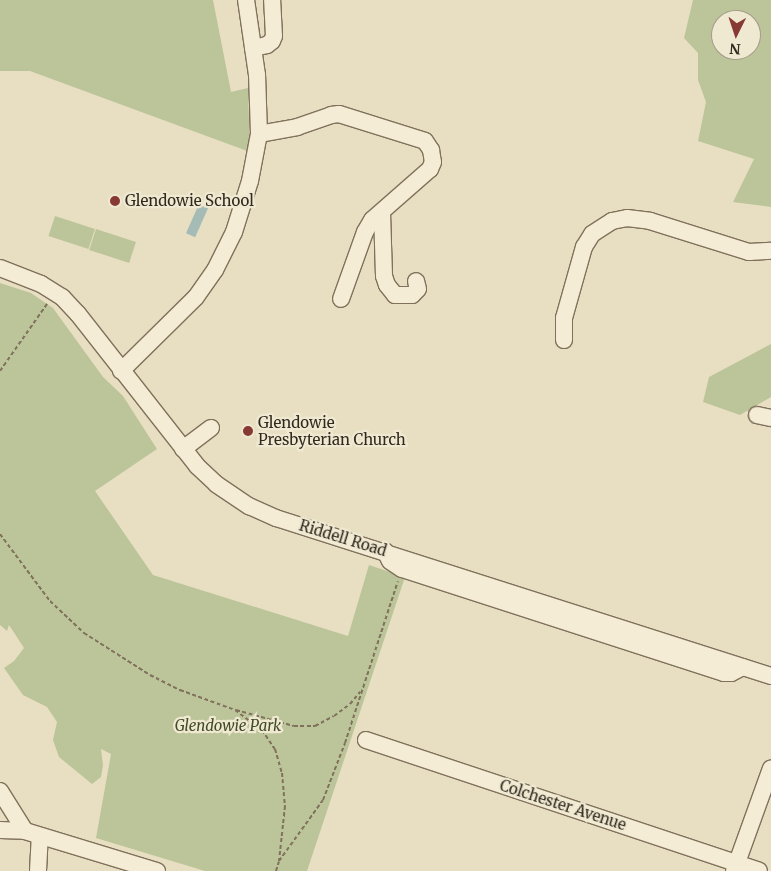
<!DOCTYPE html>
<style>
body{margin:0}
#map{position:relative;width:771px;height:871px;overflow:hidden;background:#e8dfc3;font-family:Merriweather,serif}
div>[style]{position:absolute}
.green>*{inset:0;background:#bcc499;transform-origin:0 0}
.water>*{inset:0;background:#a5bbb6;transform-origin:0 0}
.path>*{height:2px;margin-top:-1px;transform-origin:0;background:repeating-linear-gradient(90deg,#80715c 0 4px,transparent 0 6.5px)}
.roads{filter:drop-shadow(1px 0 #80715c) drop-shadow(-1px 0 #80715c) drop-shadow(0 1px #80715c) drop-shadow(0 -1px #80715c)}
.minor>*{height:16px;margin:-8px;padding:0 8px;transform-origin:8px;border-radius:8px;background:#f4ecd5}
.dots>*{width:14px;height:14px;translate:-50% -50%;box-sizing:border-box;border:2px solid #f0e9d2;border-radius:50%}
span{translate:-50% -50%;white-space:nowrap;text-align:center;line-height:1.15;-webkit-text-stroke:4.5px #f0e9d2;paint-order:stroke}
.poi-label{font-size:15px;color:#31291e}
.left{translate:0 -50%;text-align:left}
.street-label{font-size:15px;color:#31291e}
.park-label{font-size:15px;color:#404b28;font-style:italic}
.north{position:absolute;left:711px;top:10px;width:50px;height:50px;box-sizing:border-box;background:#f0e9d2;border:1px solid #a49c8a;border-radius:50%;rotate:184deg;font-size:14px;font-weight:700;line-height:20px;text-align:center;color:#31291e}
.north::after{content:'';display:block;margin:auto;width:18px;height:22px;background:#873934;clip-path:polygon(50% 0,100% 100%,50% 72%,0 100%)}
</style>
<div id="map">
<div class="green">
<i style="clip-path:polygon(0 0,213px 0,231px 92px,248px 88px,250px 152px,30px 71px,0 71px)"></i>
<i style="clip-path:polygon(evenodd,693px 0,771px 0,771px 207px,733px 202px,754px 159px,698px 141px,706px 102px,698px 80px,698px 53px,684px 38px,693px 0,721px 20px,751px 20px,751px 50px,721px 50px,721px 20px)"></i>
<i style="left:55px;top:216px;width:42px;height:21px;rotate:18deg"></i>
<i style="left:96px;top:229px;width:42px;height:22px;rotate:18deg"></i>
<i style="clip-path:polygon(0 283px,31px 293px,53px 308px,103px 377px,123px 396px,157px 449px,95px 491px,153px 575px,348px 636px,369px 565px,405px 577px,307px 871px,205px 871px,96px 838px,111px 754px,101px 749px,103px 765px,101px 777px,92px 784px,59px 757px,53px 740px,57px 722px,47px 707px,23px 695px,4px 668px,14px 661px,24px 648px,9px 625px,7px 631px,0 625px)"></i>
<i style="clip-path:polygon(771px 344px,771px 397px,740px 415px,703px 402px,709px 377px)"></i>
</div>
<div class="water">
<i style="left:199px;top:204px;width:10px;height:32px;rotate:24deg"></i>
</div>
<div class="path">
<i style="left:0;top:371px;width:82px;rotate:-55deg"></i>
<i style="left:0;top:534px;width:84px;rotate:53.3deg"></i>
<i style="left:50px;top:601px;width:47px;rotate:43.3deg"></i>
<i style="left:84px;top:633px;width:78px;rotate:32.5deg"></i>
<i style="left:150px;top:675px;width:34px;rotate:27deg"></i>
<i style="left:180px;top:690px;width:59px;rotate:20deg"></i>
<i style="left:235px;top:710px;width:34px;rotate:37deg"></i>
<i style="left:262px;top:730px;width:23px;rotate:56deg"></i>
<i style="left:275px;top:749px;width:25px;rotate:74deg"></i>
<i style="left:282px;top:773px;width:33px;rotate:85deg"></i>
<i style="left:285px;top:806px;width:55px;rotate:96.2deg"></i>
<i style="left:236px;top:710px;width:60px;rotate:15.4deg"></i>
<i style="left:294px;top:726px;width:21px"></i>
<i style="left:315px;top:726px;width:21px;rotate:-28deg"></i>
<i style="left:334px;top:716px;width:20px;rotate:-37deg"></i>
<i style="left:350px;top:704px;width:16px;rotate:-50deg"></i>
<i style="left:276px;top:871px;width:10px;rotate:-73deg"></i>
<i style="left:279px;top:861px;width:75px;rotate:-54.2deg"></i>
<i style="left:323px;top:800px;width:61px;rotate:-68.9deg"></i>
<i style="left:345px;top:743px;width:170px;rotate:-71.9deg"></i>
</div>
<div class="roads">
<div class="minor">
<i style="left:253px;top:48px;width:14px;rotate:-12deg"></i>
<i style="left:267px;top:45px;width:6px;rotate:-39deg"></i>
<i style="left:272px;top:41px;width:5px;rotate:-68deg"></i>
<i style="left:274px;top:36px;width:36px;rotate:-93deg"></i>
<i style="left:259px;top:134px;width:39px;rotate:-10deg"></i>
<i style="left:297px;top:127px;width:36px;rotate:-19deg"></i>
<i style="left:331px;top:115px;width:8px;rotate:-7deg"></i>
<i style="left:339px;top:114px;width:90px;rotate:17.4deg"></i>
<i style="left:425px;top:141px;width:11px;rotate:56deg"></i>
<i style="left:431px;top:150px;width:12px;rotate:81deg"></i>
<i style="left:433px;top:162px;width:8px;rotate:113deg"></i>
<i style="left:430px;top:169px;width:77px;rotate:138.7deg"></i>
<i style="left:372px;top:220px;width:14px;rotate:120deg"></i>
<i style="left:365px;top:232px;width:71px;rotate:109.7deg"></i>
<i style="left:382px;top:212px;width:64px;rotate:88.2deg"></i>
<i style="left:384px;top:276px;width:9px;rotate:72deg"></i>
<i style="left:387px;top:285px;width:13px;rotate:51deg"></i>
<i style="left:395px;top:295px;width:17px"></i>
<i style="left:412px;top:295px;width:8px;rotate:-45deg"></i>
<i style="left:418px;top:289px;width:8px;rotate:-104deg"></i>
<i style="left:0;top:268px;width:44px;rotate:21.3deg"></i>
<i style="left:41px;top:284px;width:25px;rotate:32deg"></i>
<i style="left:62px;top:297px;width:23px;rotate:47deg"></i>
<i style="left:78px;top:314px;width:193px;rotate:51.9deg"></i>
<i style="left:197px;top:466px;width:26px;rotate:43deg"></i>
<i style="left:216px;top:484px;width:40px;rotate:34deg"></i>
<i style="left:249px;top:506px;width:30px;rotate:24deg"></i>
<i style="left:276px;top:518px;width:520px;rotate:17.7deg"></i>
<i style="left:564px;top:340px;width:22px;rotate:-90deg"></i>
<i style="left:564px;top:318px;width:74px;rotate:-74.3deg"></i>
<i style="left:584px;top:247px;width:15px;rotate:-58deg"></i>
<i style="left:592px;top:234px;width:24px;rotate:-33deg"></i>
<i style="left:612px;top:221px;width:15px;rotate:-11deg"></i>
<i style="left:627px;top:218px;width:23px;rotate:7deg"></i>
<i style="left:650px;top:221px;width:104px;rotate:17.4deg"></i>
<i style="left:749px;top:252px;width:22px;rotate:-3deg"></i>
<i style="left:121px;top:371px;width:105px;rotate:-44.6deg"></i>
<i style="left:196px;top:297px;width:33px;rotate:-55deg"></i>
<i style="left:215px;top:270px;width:42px;rotate:-63.4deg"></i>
<i style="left:234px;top:232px;width:53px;rotate:-72.6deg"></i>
<i style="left:250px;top:181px;width:48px;rotate:-79.2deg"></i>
<i style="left:259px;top:134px;width:59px;rotate:-91.9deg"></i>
<i style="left:257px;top:75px;width:76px;rotate:-98.3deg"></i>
<i style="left:757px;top:415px;width:14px;rotate:12deg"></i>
<i style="left:183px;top:449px;width:35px;rotate:-37deg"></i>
<i style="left:385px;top:551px;width:11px;rotate:63deg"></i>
<i style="left:390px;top:561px;width:14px;rotate:34deg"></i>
<i style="left:402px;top:569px;width:338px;rotate:17.9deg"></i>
<i style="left:724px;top:673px;width:7px"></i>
<i style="left:731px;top:673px;width:13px;rotate:-27deg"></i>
<i style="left:366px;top:740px;width:414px;rotate:18.4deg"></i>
<i style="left:0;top:791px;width:47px;rotate:58deg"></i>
<i style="left:0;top:830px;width:25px;rotate:2deg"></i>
<i style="left:25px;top:831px;width:138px;rotate:16.9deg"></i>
<i style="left:38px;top:871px;width:35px;rotate:-87deg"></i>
<i style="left:734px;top:871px;width:109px;rotate:-70.2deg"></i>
</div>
</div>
<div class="dots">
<i style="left:115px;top:201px;background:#873934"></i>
<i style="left:248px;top:431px;background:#873934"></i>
</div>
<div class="poi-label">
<span class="left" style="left:125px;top:201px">Glendowie School</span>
<span class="left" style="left:258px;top:431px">Glendowie<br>Presbyterian Church</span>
</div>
<div class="street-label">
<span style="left:343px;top:538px;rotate:17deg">Riddell Road</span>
<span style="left:563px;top:805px;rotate:18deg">Colchester Avenue</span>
</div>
<div class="park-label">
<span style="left:228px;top:726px">Glendowie Park</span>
</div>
<div class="north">N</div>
</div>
